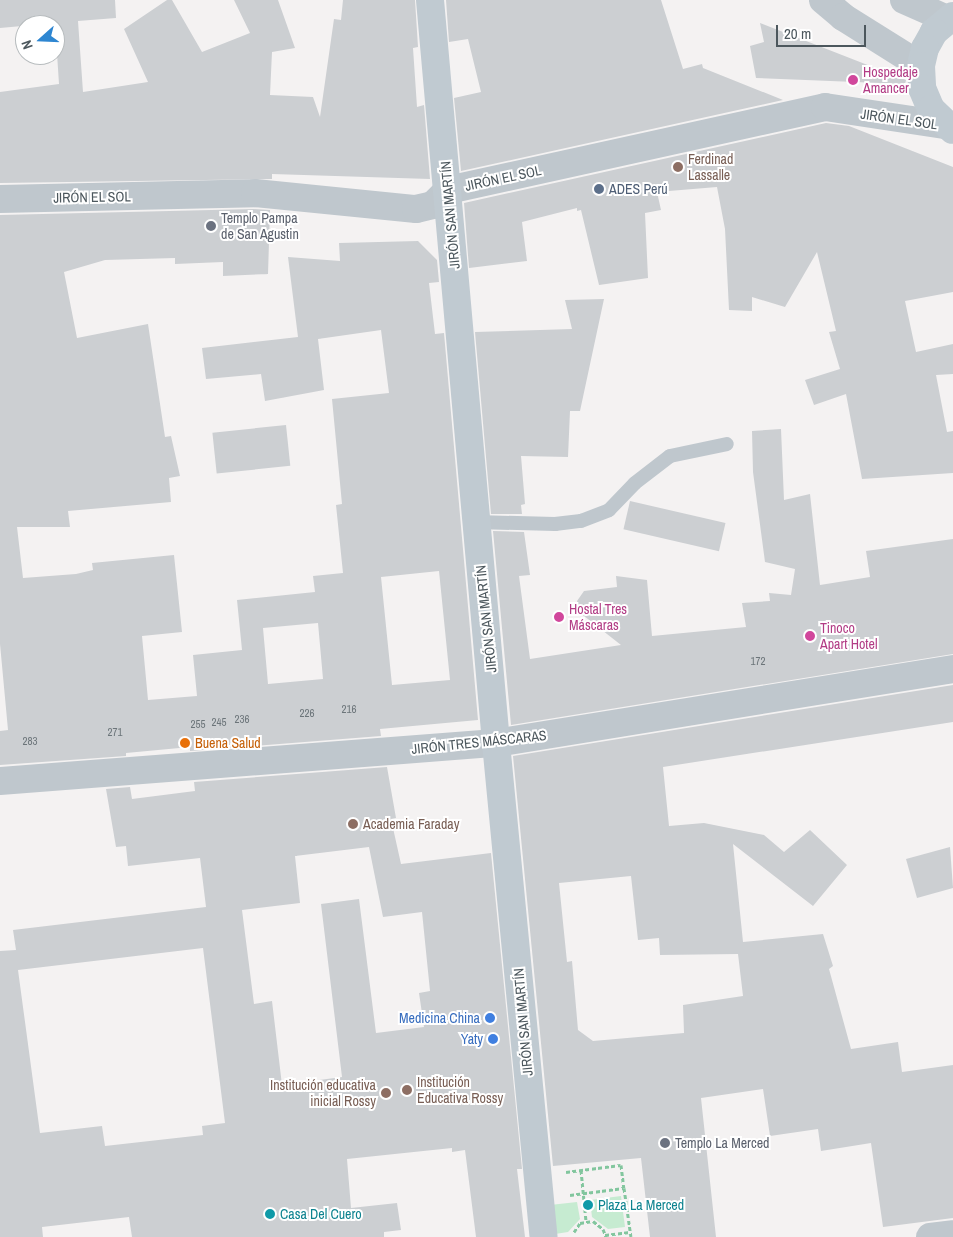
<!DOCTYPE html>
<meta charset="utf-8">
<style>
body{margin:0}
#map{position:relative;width:953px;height:1237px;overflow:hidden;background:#f4f2f2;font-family:"Archivo Narrow",sans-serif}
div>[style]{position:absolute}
.green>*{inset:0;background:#c6ebd1}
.building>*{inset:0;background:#cccfd2;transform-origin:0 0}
.path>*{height:3px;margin-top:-1.5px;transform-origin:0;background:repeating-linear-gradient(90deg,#82c69e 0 4px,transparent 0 6.5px)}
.lane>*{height:14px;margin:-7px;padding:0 7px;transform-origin:7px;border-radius:7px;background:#bfc7cd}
.street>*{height:28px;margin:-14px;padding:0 14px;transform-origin:14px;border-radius:14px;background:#bfc7cd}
.secondary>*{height:28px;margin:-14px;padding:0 14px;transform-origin:14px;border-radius:14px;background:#c0cad1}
.dots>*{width:14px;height:14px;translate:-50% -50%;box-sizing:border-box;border:2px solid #fff;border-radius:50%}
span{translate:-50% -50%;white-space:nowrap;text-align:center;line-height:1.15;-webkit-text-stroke:4px #fff;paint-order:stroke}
.number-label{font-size:11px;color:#6c757a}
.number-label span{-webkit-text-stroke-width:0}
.hotel-label{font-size:14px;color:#b23c85}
.left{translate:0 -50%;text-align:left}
.street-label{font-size:14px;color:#4c575d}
.education-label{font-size:14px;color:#785e54}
.right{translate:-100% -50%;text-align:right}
.service-label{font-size:14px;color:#4e5e75}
.worship-label{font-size:14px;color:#5b616d}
.food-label{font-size:14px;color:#c56008}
.shop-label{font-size:14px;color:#366cbe}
.culture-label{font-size:14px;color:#0d838f}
.north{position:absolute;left:15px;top:15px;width:50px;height:50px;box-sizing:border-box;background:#fff;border:1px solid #b7bcbe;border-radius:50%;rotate:250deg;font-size:14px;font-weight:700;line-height:20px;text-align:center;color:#4c575d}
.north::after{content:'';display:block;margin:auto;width:18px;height:22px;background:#2e86d1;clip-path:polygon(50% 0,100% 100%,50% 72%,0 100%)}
.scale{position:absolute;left:776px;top:25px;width:90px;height:22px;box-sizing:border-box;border:2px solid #4c575d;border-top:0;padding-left:6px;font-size:15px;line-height:18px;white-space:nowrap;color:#4c575d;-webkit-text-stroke:4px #fff;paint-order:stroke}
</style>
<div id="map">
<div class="green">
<i style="clip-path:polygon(621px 1196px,625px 1227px,608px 1229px,592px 1217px,590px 1200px)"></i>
<i style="clip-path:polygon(577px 1202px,580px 1219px,568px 1232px,555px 1234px,550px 1205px)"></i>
</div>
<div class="building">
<i style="clip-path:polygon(0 0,115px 0,116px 18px,78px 21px,83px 92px,148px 82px,124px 29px,167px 0,172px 0,202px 52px,250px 33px,234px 0,278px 0,295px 48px,272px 52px,270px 95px,313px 97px,320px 117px,334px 19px,341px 20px,343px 0,415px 0,418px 47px,413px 48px,417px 107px,424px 105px,430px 179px,272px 174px,272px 179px,0 183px,0 92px,59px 84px,55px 23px,0 28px)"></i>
<i style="clip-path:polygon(446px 0,661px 0,683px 69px,702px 64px,703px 68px,783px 100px,461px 171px,454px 98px,481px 92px,468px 39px,449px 42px)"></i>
<i style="clip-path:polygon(760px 23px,906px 80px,905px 84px,756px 78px,750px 46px,764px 42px)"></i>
<i style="clip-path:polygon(826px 123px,849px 126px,953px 167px,953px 292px,905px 301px,916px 352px,953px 344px,953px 374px,936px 375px,947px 432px,953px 431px,953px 473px,862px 479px,846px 394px,814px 405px,805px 380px,840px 369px,829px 332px,836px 331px,817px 252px,785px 307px,752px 297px,752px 311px,729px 310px,725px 229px,717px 187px,657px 192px,661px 210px,645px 213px,648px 278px,599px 285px,581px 210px,577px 211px,577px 208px,522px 222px,527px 261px,469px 268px,464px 203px)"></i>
<i style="clip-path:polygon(evenodd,254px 209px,270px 210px,268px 274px,223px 276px,223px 262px,175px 264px,175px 258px,105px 260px,64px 272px,77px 338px,148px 324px,165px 437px,171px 436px,180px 476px,169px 478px,171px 502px,68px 511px,70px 527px,17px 527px,23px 578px,76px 574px,93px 570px,92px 563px,174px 555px,182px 632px,142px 636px,148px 700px,197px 696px,193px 655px,242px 650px,237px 600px,315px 592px,313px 576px,343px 573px,336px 505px,342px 504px,332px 399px,389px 393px,381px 330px,318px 339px,324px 390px,265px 401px,261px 374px,206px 379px,202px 348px,298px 337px,288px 257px,340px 261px,339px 243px,418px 241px,437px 260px,439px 282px,429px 283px,435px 334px,444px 333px,478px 720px,380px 729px,381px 736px,190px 751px,190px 747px,126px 753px,126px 756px,0 765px,0 731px,8px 730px,0 644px,0 215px,254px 209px,439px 571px,450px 680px,392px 685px,381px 577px,439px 571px,254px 209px,318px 623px,323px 679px,268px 684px,263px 628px,318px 623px)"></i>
<i style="clip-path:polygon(604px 299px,580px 411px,570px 411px,568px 457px,521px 456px,525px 504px,521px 505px,522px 514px,491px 514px,475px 332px,572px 329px,565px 300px)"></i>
<i style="left:286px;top:425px;width:41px;height:74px;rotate:84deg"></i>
<i style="clip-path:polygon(781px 429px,784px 500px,810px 494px,820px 585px,870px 577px,866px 551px,953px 539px,953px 654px,511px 725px,493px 531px,524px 532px,530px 575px,519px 576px,530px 659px,621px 645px,579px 612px,577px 601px,584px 591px,617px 587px,616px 576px,647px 580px,652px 636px,746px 627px,742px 603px,770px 601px,769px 593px,791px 595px,795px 569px,765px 562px,753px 472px,752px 431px)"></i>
<i style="left:630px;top:501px;width:98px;height:29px;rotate:13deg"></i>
<i style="clip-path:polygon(evenodd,953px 685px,953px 722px,663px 767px,669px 826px,704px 823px,764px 835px,784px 852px,810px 830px,847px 865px,813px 906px,733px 844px,743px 942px,823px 934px,833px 966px,829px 969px,851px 1049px,898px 1042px,902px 1072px,953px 1065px,953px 1218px,883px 1227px,871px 1143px,821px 1151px,818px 1129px,770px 1136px,763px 1089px,701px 1098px,716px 1237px,650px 1237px,641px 1158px,553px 1166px,513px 756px,953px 685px,631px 876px,638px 940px,659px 938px,660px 955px,738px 954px,743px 996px,683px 1005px,684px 1033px,593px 1041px,578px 1030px,572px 961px,567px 962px,559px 883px,631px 876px)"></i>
<i style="clip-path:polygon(evenodd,387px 767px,396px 818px,391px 819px,401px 864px,491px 853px,522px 1169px,517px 1169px,525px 1237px,476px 1237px,465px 1150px,452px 1152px,452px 1148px,347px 1159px,351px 1208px,397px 1203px,401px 1230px,384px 1232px,384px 1237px,132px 1237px,129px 1217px,42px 1227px,43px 1237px,0 1237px,0 951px,16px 950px,13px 930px,206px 907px,200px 858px,128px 866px,126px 846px,116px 847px,106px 789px,130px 787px,132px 799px,195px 791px,194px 782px,387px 767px,369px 847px,383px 917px,422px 912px,430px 991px,419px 993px,424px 1027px,376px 1033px,359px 899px,321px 904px,342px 1077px,282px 1085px,272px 1001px,254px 1004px,242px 910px,300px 903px,295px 856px,369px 847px,387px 767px,203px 948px,225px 1123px,202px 1126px,203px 1135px,105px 1146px,102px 1126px,40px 1133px,18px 970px,203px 948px)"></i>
<i style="clip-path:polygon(950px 847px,953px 888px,917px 898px,906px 859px)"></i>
</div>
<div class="path">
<i style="left:581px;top:1170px;width:51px;rotate:84.4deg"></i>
<i style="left:566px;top:1172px;width:55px;rotate:-7.3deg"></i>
<i style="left:621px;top:1165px;width:23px;rotate:83deg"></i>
<i style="left:570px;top:1195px;width:54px;rotate:-7.4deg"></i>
<i style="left:624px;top:1188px;width:49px;rotate:81.9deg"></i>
<i style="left:574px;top:1232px;width:11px;rotate:-56deg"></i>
<i style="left:580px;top:1223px;width:13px;rotate:-9deg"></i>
<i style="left:593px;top:1221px;width:13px;rotate:39deg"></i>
<i style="left:603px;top:1229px;width:9px;rotate:69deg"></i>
<i style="left:605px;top:1235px;width:25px;rotate:-7deg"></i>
</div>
<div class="lane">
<i style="left:476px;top:522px;width:79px;rotate:1.5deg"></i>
<i style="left:555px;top:524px;width:26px;rotate:-7deg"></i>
<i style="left:581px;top:521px;width:30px;rotate:-21deg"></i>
<i style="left:609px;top:510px;width:37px;rotate:-46deg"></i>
<i style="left:635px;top:483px;width:44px;rotate:-37.6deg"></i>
<i style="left:670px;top:456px;width:58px;rotate:-11.9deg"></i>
</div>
<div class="street">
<i style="left:823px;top:0;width:26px;rotate:40deg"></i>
<i style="left:843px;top:17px;width:92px;rotate:32.1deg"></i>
<i style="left:904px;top:0;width:47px;rotate:23.8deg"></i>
<i style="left:0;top:199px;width:255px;rotate:-1.3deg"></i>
<i style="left:255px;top:193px;width:162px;rotate:5.7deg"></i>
<i style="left:416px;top:209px;width:17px;rotate:-13deg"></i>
<i style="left:433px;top:205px;width:21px;rotate:-45deg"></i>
<i style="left:448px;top:190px;width:386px;rotate:-12.4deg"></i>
<i style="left:825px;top:107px;width:122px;rotate:8.5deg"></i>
<i style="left:0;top:781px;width:497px;rotate:-4.4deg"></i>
<i style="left:496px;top:743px;width:463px;rotate:-9.2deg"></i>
<i style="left:930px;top:1237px;width:23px;rotate:-7deg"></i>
</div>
<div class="secondary">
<i style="left:430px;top:0;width:746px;rotate:84.92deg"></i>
<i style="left:496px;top:743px;width:496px;rotate:84.5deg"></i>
<i style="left:953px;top:16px;width:25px;rotate:140deg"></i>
<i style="left:934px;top:32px;width:18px;rotate:119deg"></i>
<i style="left:925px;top:48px;width:18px;rotate:103deg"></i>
<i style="left:921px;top:66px;width:22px;rotate:87deg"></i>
<i style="left:922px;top:88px;width:23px;rotate:67deg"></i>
<i style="left:931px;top:109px;width:30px;rotate:44deg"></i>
</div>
<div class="dots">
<i style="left:853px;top:80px;background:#d1479c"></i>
<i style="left:678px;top:167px;background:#8d6e63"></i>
<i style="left:599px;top:189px;background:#5c6f8a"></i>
<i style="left:211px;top:226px;background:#6b7280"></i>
<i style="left:559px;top:617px;background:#d1479c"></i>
<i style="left:810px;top:636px;background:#d1479c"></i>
<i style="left:185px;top:743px;background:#e8710a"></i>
<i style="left:353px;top:824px;background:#8d6e63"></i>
<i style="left:490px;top:1018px;background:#3f7fe0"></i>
<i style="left:493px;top:1039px;background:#3f7fe0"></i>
<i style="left:407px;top:1090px;background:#8d6e63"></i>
<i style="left:386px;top:1093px;background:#8d6e63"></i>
<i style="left:665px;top:1143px;background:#6b7280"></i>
<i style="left:588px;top:1205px;background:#0f9aa8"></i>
<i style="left:270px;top:1214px;background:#0f9aa8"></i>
</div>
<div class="number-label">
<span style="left:758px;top:661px">172</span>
<span style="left:349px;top:709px">216</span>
<span style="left:307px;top:713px">226</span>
<span style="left:242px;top:719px">236</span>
<span style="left:219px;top:722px">245</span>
<span style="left:198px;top:724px">255</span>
<span style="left:115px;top:732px">271</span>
<span style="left:30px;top:741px">283</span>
</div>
<div class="hotel-label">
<span class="left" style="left:863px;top:80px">Hospedaje<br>Amancer</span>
<span class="left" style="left:569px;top:617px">Hostal Tres<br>Máscaras</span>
<span class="left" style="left:820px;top:636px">Tinoco<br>Apart Hotel</span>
</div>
<div class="street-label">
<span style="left:899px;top:119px;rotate:8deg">JIRÓN EL SOL</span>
<span style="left:503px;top:178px;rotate:-12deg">JIRÓN EL SOL</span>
<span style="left:92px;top:197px;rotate:-1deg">JIRÓN EL SOL</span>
<span style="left:450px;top:215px;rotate:-95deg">JIRÓN SAN MARTÍN</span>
<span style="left:486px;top:619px;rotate:-96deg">JIRÓN SAN MARTÍN</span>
<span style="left:479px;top:742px;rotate:-6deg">JIRÓN TRES MÁSCARAS</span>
<span style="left:523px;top:1022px;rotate:-95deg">JIRÓN SAN MARTÍN</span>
</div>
<div class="education-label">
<span class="left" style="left:688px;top:167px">Ferdinad<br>Lassalle</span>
<span class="left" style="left:363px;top:824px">Academia Faraday</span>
<span class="left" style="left:417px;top:1090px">Institución<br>Educativa Rossy</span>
<span class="right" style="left:376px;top:1093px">Institución educativa<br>inicial Rossy</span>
</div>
<div class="service-label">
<span class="left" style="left:609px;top:189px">ADES Perú</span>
</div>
<div class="worship-label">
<span class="left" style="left:221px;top:226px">Templo Pampa<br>de San Agustin</span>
<span class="left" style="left:675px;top:1143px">Templo La Merced</span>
</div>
<div class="food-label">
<span class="left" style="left:195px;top:743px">Buena Salud</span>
</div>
<div class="shop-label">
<span class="right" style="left:480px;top:1018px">Medicina China</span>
<span class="right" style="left:483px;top:1039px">Yaty</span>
</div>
<div class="culture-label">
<span class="left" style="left:598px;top:1205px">Plaza La Merced</span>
<span class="left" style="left:280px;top:1214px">Casa Del Cuero</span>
</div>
<div class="north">N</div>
<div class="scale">20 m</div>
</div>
